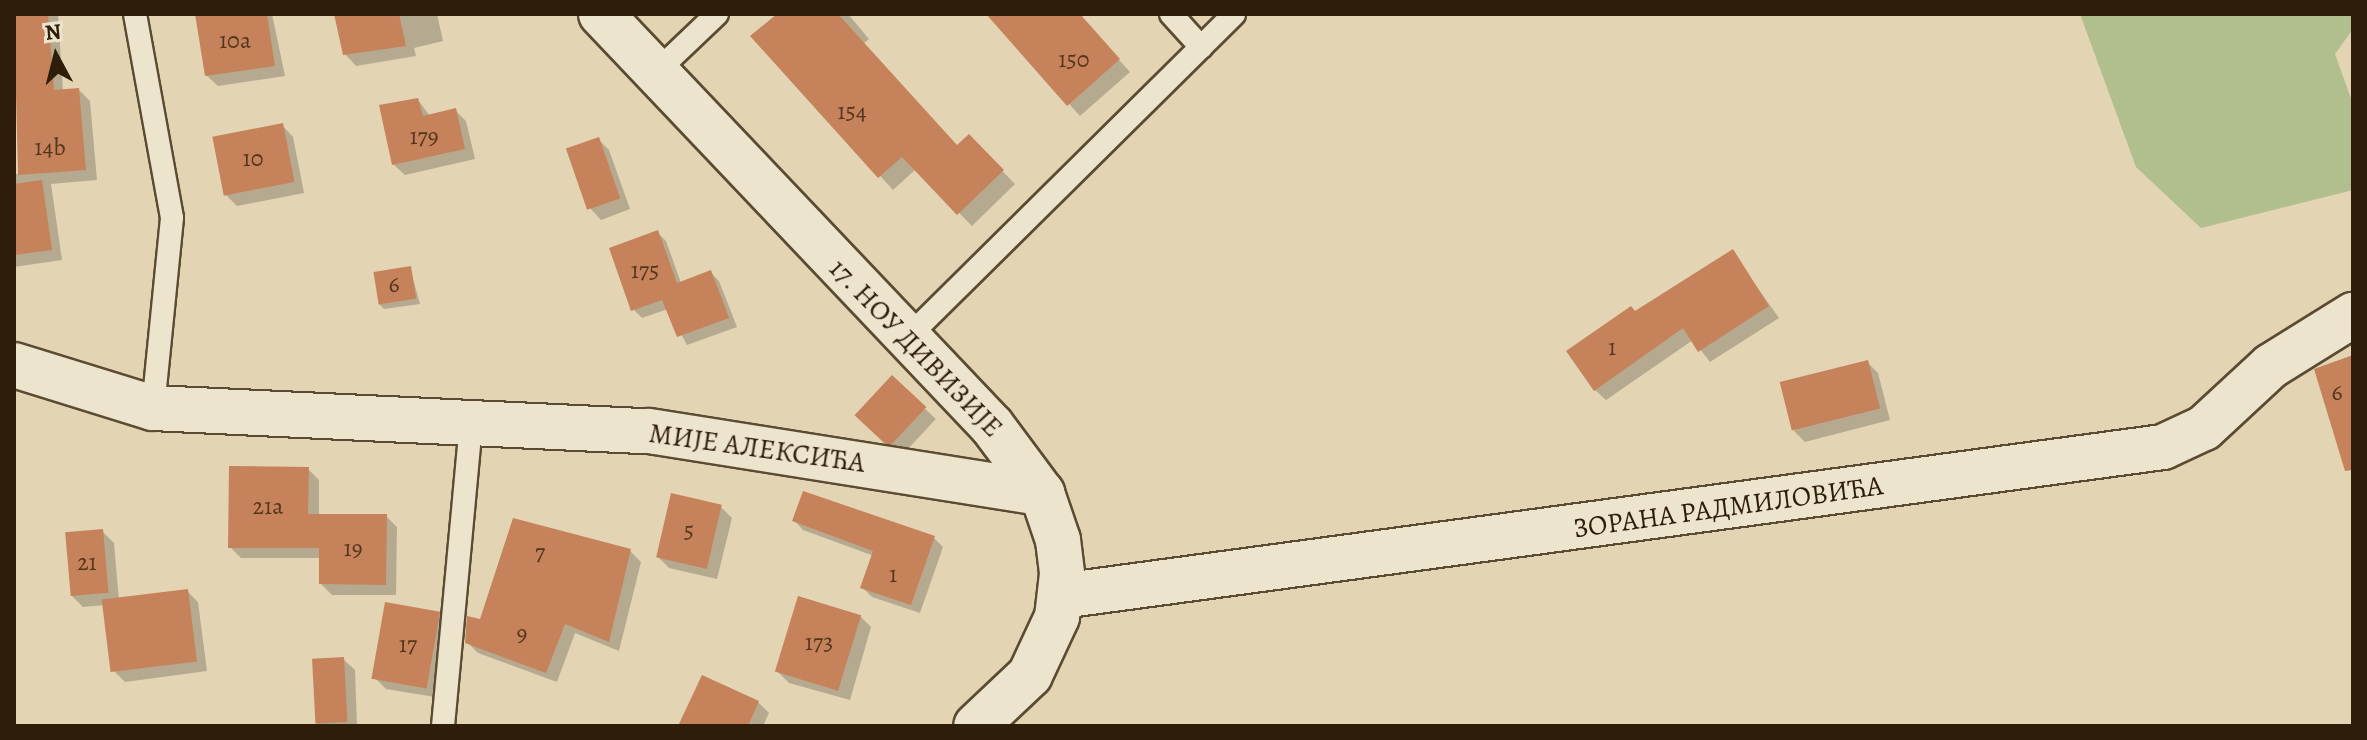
<!DOCTYPE html>
<meta charset="utf-8">
<style>
body{margin:0}
#map{position:relative;width:2367px;height:740px;overflow:hidden;background:#e3d5b3;font-family:Alegreya,serif}
div>[style]{position:absolute}
.green>*{inset:0;background:#b1be8e}
.shadow>*{inset:0;background:#0003;transform-origin:0 0}
.building>*{inset:0;background:#c6825a;transform-origin:0 0}
.roads{filter:drop-shadow(2px 0 #5b4b33) drop-shadow(-2px 0 #5b4b33) drop-shadow(0 2px #5b4b33) drop-shadow(0 -2px #5b4b33)}
.lane>*{height:22px;margin:-11px;padding:0 11px;transform-origin:11px;border-radius:11px;background:#ede4ce}
.street>*{height:44px;margin:-22px;padding:0 22px;transform-origin:22px;border-radius:22px;background:#ede4ce}
.secondary>*{height:44px;margin:-22px;padding:0 22px;transform-origin:22px;border-radius:22px;background:#ede4ce}
span{translate:-50% -50%;white-space:nowrap;text-align:center;line-height:1.15;-webkit-text-stroke:8px #ede4ce;paint-order:stroke}
.number-label{font-size:24px;color:#54361c}
.number-label span{-webkit-text-stroke-width:0}
.street-label{font-size:28px;color:#2e1d08}
.frame{position:absolute;inset:0;border:16px solid #2e1d08;pointer-events:none}
.north{position:absolute;left:16px;top:16px;width:80px;height:80px;-webkit-text-stroke:6px #ede4ce;paint-order:stroke;rotate:353deg;font-size:22px;font-weight:700;line-height:32px;text-align:center;color:#2e1d08}
.north::after{content:'';display:block;margin:auto;width:28px;height:36px;background:#2e1d08;clip-path:polygon(50% 0,100% 100%,50% 72%,0 100%)}
</style>
<div id="map">
<div class="green">
<i style="clip-path:polygon(2080px 14px,2353px 14px,2353px 29px,2335px 54px,2353px 104px,2353px 190px,2201px 228px,2136px 167px)"></i>
</div>
<div class="shadow">
<i style="clip-path:polygon(14px 14px,58px 14px,63px 91px,79px 90px,90px 101px,97px 180px,51px 184px,62px 260px,14px 267px,14px 174px,20px 174px)"></i>
<i style="clip-path:polygon(219px 14px,272px 14px,285px 76px,218px 86px,206px 75px)"></i>
<i style="clip-path:polygon(336px 14px,437px 14px,443px 41px,414px 48px,416px 56px,356px 66px,345px 54px)"></i>
<i style="clip-path:polygon(780px 14px,848px 14px,869px 39px,863px 44px,957px 148px,969px 137px,1015px 184px,972px 226px,916px 169px,893px 190px,753px 36px)"></i>
<i style="clip-path:polygon(988px 14px,1077px 14px,1130px 72px,1080px 116px)"></i>
<i style="clip-path:polygon(418px 100px,430px 116px,455px 110px,466px 121px,475px 159px,405px 175px,393px 164px)"></i>
<i style="clip-path:polygon(282px 125px,293px 137px,304px 193px,237px 206px,226px 195px)"></i>
<i style="clip-path:polygon(598px 139px,609px 150px,630px 209px,601px 220px,590px 208px)"></i>
<i style="clip-path:polygon(657px 232px,666px 241px,681px 283px,710px 272px,719px 281px,737px 327px,687px 345px,668px 309px,642px 318px,633px 309px)"></i>
<i style="clip-path:polygon(1732px 252px,1779px 318px,1710px 362px,1693px 340px,1606px 400px,1595px 390px,1635px 313px)"></i>
<i style="clip-path:polygon(410px 268px,420px 304px,384px 309px,379px 304px)"></i>
<i style="clip-path:polygon(1867px 362px,1878px 373px,1890px 420px,1805px 442px,1794px 431px)"></i>
<i style="left:892px;top:378px;width:60px;height:51px;rotate:43deg"></i>
<i style="clip-path:polygon(308px 469px,319px 480px,319px 516px,386px 516px,397px 527px,396px 595px,332px 595px,321px 584px,321px 558px,241px 558px,230px 547px)"></i>
<i style="clip-path:polygon(721px 507px,732px 518px,717px 579px,669px 568px,658px 557px)"></i>
<i style="clip-path:polygon(794px 520px,934px 538px,943px 547px,920px 613px,872px 597px,863px 588px,874px 556px,803px 530px)"></i>
<i style="clip-path:polygon(103px 532px,114px 543px,119px 601px,187px 591px,198px 602px,207px 671px,125px 682px,114px 671px,105px 605px,83px 607px,72px 596px)"></i>
<i style="clip-path:polygon(630px 551px,641px 562px,619px 651px,575px 633px,557px 682px,478px 653px,467px 642px,481px 621px)"></i>
<i style="clip-path:polygon(439px 614px,450px 625px,441px 698px,386px 689px,375px 678px)"></i>
<i style="clip-path:polygon(860px 616px,871px 627px,850px 700px,789px 683px,778px 672px)"></i>
<i style="clip-path:polygon(343px 659px,355px 670px,357px 726px,317px 726px,314px 660px)"></i>
<i style="clip-path:polygon(758px 702px,769px 713px,763px 726px,680px 726px)"></i>
</div>
<div class="building">
<i style="clip-path:polygon(14px 14px,48px 14px,54px 90px,79px 88px,86px 170px,18px 175px)"></i>
<i style="clip-path:polygon(195px 14px,267px 14px,275px 66px,205px 76px)"></i>
<i style="clip-path:polygon(334px 14px,399px 14px,406px 46px,343px 55px)"></i>
<i style="clip-path:polygon(777px 14px,838px 14px,957px 145px,969px 134px,1004px 170px,957px 215px,902px 157px,878px 178px,750px 36px)"></i>
<i style="clip-path:polygon(986px 14px,1080px 14px,1120px 59px,1067px 106px)"></i>
<i style="clip-path:polygon(418px 98px,423px 116px,456px 108px,465px 149px,392px 165px,379px 105px)"></i>
<i style="left:283px;top:123px;width:60px;height:72px;rotate:79deg"></i>
<i style="left:599px;top:137px;width:65px;height:35px;rotate:71deg"></i>
<i style="clip-path:polygon(42px 180px,52px 250px,14px 255px,14px 184px)"></i>
<i style="clip-path:polygon(658px 230px,677px 283px,711px 270px,729px 318px,677px 337px,662px 300px,631px 311px,609px 248px)"></i>
<i style="clip-path:polygon(1733px 249px,1769px 306px,1698px 352px,1683px 328px,1594px 391px,1566px 351px,1631px 306px,1635px 311px)"></i>
<i style="left:411px;top:266px;width:33px;height:38px;rotate:81deg"></i>
<i style="clip-path:polygon(2353px 355px,2353px 470px,2345px 471px,2314px 369px)"></i>
<i style="left:1868px;top:360px;width:50px;height:91px;rotate:76deg"></i>
<i style="left:892px;top:375px;width:47px;height:55px;rotate:43deg"></i>
<i style="clip-path:polygon(229px 466px,309px 467px,308px 514px,387px 514px,386px 585px,319px 584px,319px 548px,228px 548px)"></i>
<i style="clip-path:polygon(803px 491px,935px 536px,911px 605px,860px 588px,873px 551px,792px 521px)"></i>
<i style="left:671px;top:493px;width:52px;height:66px;rotate:13deg"></i>
<i style="clip-path:polygon(513px 518px,631px 549px,609px 642px,565px 624px,546px 673px,465px 643px,467px 616px,480px 619px)"></i>
<i style="left:103px;top:529px;width:64px;height:38px;rotate:85deg"></i>
<i style="left:188px;top:589px;width:73px;height:87px;rotate:83deg"></i>
<i style="left:798px;top:596px;width:66px;height:79px;rotate:17deg"></i>
<i style="left:385px;top:602px;width:56px;height:78px;rotate:10deg"></i>
<i style="left:344px;top:657px;width:65px;height:32px;rotate:87deg"></i>
<i style="clip-path:polygon(702px 675px,759px 701px,748px 726px,678px 726px)"></i>
</div>
<div class="roads">
<div class="lane">
<i style="left:135px;top:14px;width:207px;rotate:79.7deg"></i>
<i style="left:172px;top:218px;width:191px;rotate:95.7deg"></i>
<i style="left:1171px;top:14px;width:45px;rotate:47.7deg"></i>
<i style="left:654px;top:74px;width:87px;rotate:-43.6deg"></i>
<i style="left:907px;top:338px;width:460px;rotate:-44.7deg"></i>
<i style="left:443px;top:726px;width:304px;rotate:-84.7deg"></i>
</div>
<div class="street">
<i style="left:1061px;top:596px;width:1112px;rotate:-7.7deg"></i>
<i style="left:2163px;top:447px;width:45px;rotate:-24.9deg"></i>
<i style="left:2204px;top:428px;width:91px;rotate:-42.8deg"></i>
<i style="left:2271px;top:366px;width:97px;rotate:-31.9deg"></i>
</div>
<div class="secondary">
<i style="left:601px;top:14px;width:568px;rotate:46.5deg"></i>
<i style="left:992px;top:426px;width:84px;rotate:53.3deg"></i>
<i style="left:1042px;top:493px;width:50px;rotate:71.2deg"></i>
<i style="left:1058px;top:540px;width:34px;rotate:83deg"></i>
<i style="left:1062px;top:574px;width:43px;rotate:96.6deg"></i>
<i style="left:1057px;top:617px;width:64px;rotate:115deg"></i>
<i style="left:1030px;top:675px;width:74px;rotate:136.6deg"></i>
<i style="left:14px;top:365px;width:145px;rotate:17.2deg"></i>
<i style="left:153px;top:408px;width:497px;rotate:2.7deg"></i>
<i style="left:649px;top:431px;width:398px;rotate:9deg"></i>
</div>
</div>
<div class="number-label">
<span style="left:235px;top:41px">10a</span>
<span style="left:1074px;top:60px">150</span>
<span style="left:852px;top:112px">154</span>
<span style="left:424px;top:137px">179</span>
<span style="left:50px;top:148px">14b</span>
<span style="left:253px;top:159px">10</span>
<span style="left:645px;top:271px">175</span>
<span style="left:394px;top:285px">6</span>
<span style="left:1612px;top:348px">1</span>
<span style="left:2337px;top:393px">6</span>
<span style="left:268px;top:507px">21a</span>
<span style="left:689px;top:531px">5</span>
<span style="left:353px;top:549px">19</span>
<span style="left:540px;top:553px">7</span>
<span style="left:87px;top:563px">21</span>
<span style="left:893px;top:575px">1</span>
<span style="left:522px;top:634px">9</span>
<span style="left:819px;top:643px">173</span>
<span style="left:408px;top:645px">17</span>
</div>
<div class="street-label">
<span style="left:916px;top:348px;rotate:46deg">17. НОУ ДИВИЗИЈЕ</span>
<span style="left:757px;top:448px;rotate:8deg">МИЈЕ АЛЕКСИЋА</span>
<span style="left:1728px;top:507px;rotate:-8deg">ЗОРАНА РАДМИЛОВИЋА</span>
</div>
<div class="frame"></div>
<div class="north">N</div>
</div>
